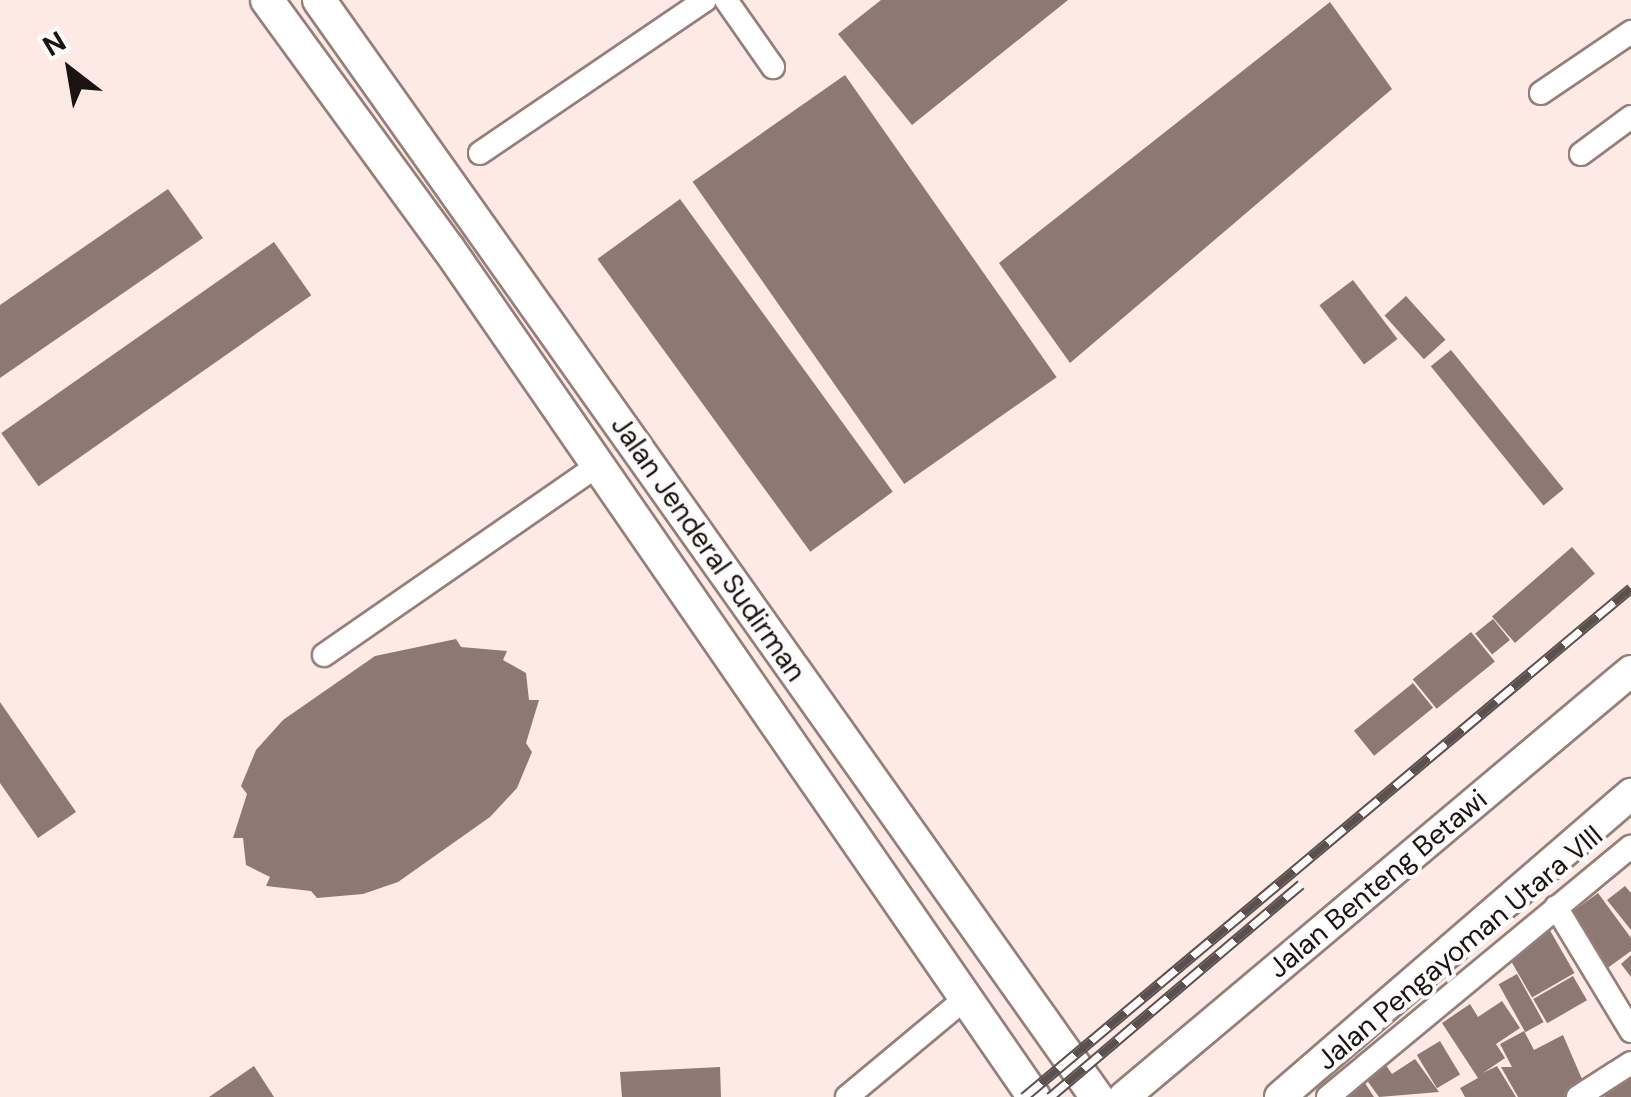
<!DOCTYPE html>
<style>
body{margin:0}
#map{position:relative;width:1631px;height:1097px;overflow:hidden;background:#fdeae5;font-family:"DM Sans",sans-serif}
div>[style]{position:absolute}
.building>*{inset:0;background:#8d7873;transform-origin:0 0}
.roads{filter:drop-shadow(2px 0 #957f7a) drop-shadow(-2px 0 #957f7a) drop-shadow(0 2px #957f7a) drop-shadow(0 -2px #957f7a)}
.street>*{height:22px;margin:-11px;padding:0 11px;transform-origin:11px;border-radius:11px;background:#fff}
.secondary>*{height:30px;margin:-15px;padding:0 15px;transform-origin:15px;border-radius:15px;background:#fff}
.primary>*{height:32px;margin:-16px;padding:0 16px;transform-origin:16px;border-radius:16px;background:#fff}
.rail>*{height:11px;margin-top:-5.5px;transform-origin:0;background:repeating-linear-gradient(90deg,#fcfcfc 0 22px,#5b504d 0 44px);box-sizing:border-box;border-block:2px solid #5b504d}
span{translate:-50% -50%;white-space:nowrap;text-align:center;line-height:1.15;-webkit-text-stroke:8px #fcfcfc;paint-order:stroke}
.street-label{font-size:28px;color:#1b1311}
.north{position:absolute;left:20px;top:20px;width:100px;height:100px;-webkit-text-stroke:8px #fcfcfc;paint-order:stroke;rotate:329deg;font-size:28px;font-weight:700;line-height:40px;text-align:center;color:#1b1311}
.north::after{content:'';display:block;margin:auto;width:35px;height:45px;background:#1b1311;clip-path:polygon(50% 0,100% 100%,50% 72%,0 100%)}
</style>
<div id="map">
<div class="building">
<i style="clip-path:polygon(881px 0,1068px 0,912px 125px,838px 34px)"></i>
<i style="clip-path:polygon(1330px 2px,1392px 89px,1070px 363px,999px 263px)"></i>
<i style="left:845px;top:75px;width:369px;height:186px;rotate:55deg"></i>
<i style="clip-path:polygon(168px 189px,203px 238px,0 378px,0 305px)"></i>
<i style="left:680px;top:199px;width:362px;height:102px;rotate:54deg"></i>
<i style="left:274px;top:242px;width:65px;height:333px;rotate:55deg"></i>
<i style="left:1353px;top:280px;width:74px;height:42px;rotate:53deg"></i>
<i style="left:1406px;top:296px;width:59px;height:29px;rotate:48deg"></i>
<i style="left:1451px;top:350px;width:179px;height:26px;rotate:51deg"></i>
<i style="left:1572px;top:547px;width:35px;height:106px;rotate:49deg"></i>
<i style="left:1493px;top:619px;width:27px;height:23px;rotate:51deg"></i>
<i style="left:1471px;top:632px;width:38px;height:75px;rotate:51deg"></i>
<i style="clip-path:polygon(456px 639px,461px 647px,507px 651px,503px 660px,526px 673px,529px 700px,539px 700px,526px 743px,532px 752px,517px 788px,490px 817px,398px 882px,363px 894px,317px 898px,311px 891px,266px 886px,270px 877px,246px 865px,243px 838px,233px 838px,247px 794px,241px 786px,256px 750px,283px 720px,375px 656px)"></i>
<i style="left:1413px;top:683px;width:32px;height:76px;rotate:51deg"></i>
<i style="clip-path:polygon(0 702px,76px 812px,38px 838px,0 783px)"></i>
<i style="clip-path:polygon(1625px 886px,1631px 893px,1631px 930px,1607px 900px)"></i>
<i style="clip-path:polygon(1598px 893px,1631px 938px,1631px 951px,1602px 972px,1564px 918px)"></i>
<i style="left:1548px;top:927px;width:53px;height:49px;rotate:60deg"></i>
<i style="clip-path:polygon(1631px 955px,1631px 977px,1621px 964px)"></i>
<i style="left:1517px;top:974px;width:55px;height:21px;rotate:61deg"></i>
<i style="left:1573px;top:976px;width:28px;height:46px;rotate:60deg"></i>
<i style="clip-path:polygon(1502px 1001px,1520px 1028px,1496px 1044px,1505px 1058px,1483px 1073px,1497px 1066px,1516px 1097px,1465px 1097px,1460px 1088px,1478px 1078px,1442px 1023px,1470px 1004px,1478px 1017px)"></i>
<i style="clip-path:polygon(1524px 1031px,1534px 1050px,1563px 1035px,1585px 1086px,1565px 1097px,1518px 1097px,1501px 1067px,1512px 1067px,1500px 1044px)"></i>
<i style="left:1440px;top:1041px;width:39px;height:27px;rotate:59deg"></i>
<i style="clip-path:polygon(1381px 1058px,1392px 1074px,1415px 1059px,1439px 1092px,1379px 1097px,1361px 1072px)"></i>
<i style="clip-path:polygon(254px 1066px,274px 1097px,209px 1097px)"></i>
<i style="clip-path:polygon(720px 1067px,721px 1097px,622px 1097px,620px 1072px)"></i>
<i style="clip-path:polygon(1631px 1073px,1631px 1097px,1605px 1097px,1601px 1092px)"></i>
<i style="clip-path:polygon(1361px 1077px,1374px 1097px,1340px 1097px)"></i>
</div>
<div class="roads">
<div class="street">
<i style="left:726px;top:0;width:82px;rotate:55deg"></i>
<i style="left:1541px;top:93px;width:109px;rotate:-34.1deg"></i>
<i style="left:480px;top:153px;width:272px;rotate:-34.2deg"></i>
<i style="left:1581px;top:154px;width:62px;rotate:-36.5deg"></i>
<i style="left:324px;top:655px;width:331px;rotate:-34.7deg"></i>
<i style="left:1556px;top:907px;width:145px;rotate:58.8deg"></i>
<i style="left:847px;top:1097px;width:155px;rotate:-39.8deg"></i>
<i style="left:1328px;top:1097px;width:393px;rotate:-39.6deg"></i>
<i style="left:1578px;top:1097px;width:63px;rotate:-32.7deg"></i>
</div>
<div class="secondary">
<i style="left:1124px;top:1097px;width:662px;rotate:-40.04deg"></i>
<i style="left:1280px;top:1097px;width:464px;rotate:-40.8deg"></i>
</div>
<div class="primary">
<i style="left:267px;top:0;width:307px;rotate:53.9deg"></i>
<i style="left:448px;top:248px;width:1032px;rotate:55.39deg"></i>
<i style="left:319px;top:0;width:1345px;rotate:54.66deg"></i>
</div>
</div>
<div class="rail">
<i style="left:1024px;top:1097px;width:792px;rotate:-39.98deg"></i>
<i style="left:1050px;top:1097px;width:329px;rotate:-40.3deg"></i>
</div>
<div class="street-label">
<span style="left:708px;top:549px;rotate:55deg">Jalan Jenderal Sudirman</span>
<span style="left:1378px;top:884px;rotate:-40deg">Jalan Benteng Betawi</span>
<span style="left:1460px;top:948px;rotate:-40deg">Jalan Pengayoman Utara VIII</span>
</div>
<div class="north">N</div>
</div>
